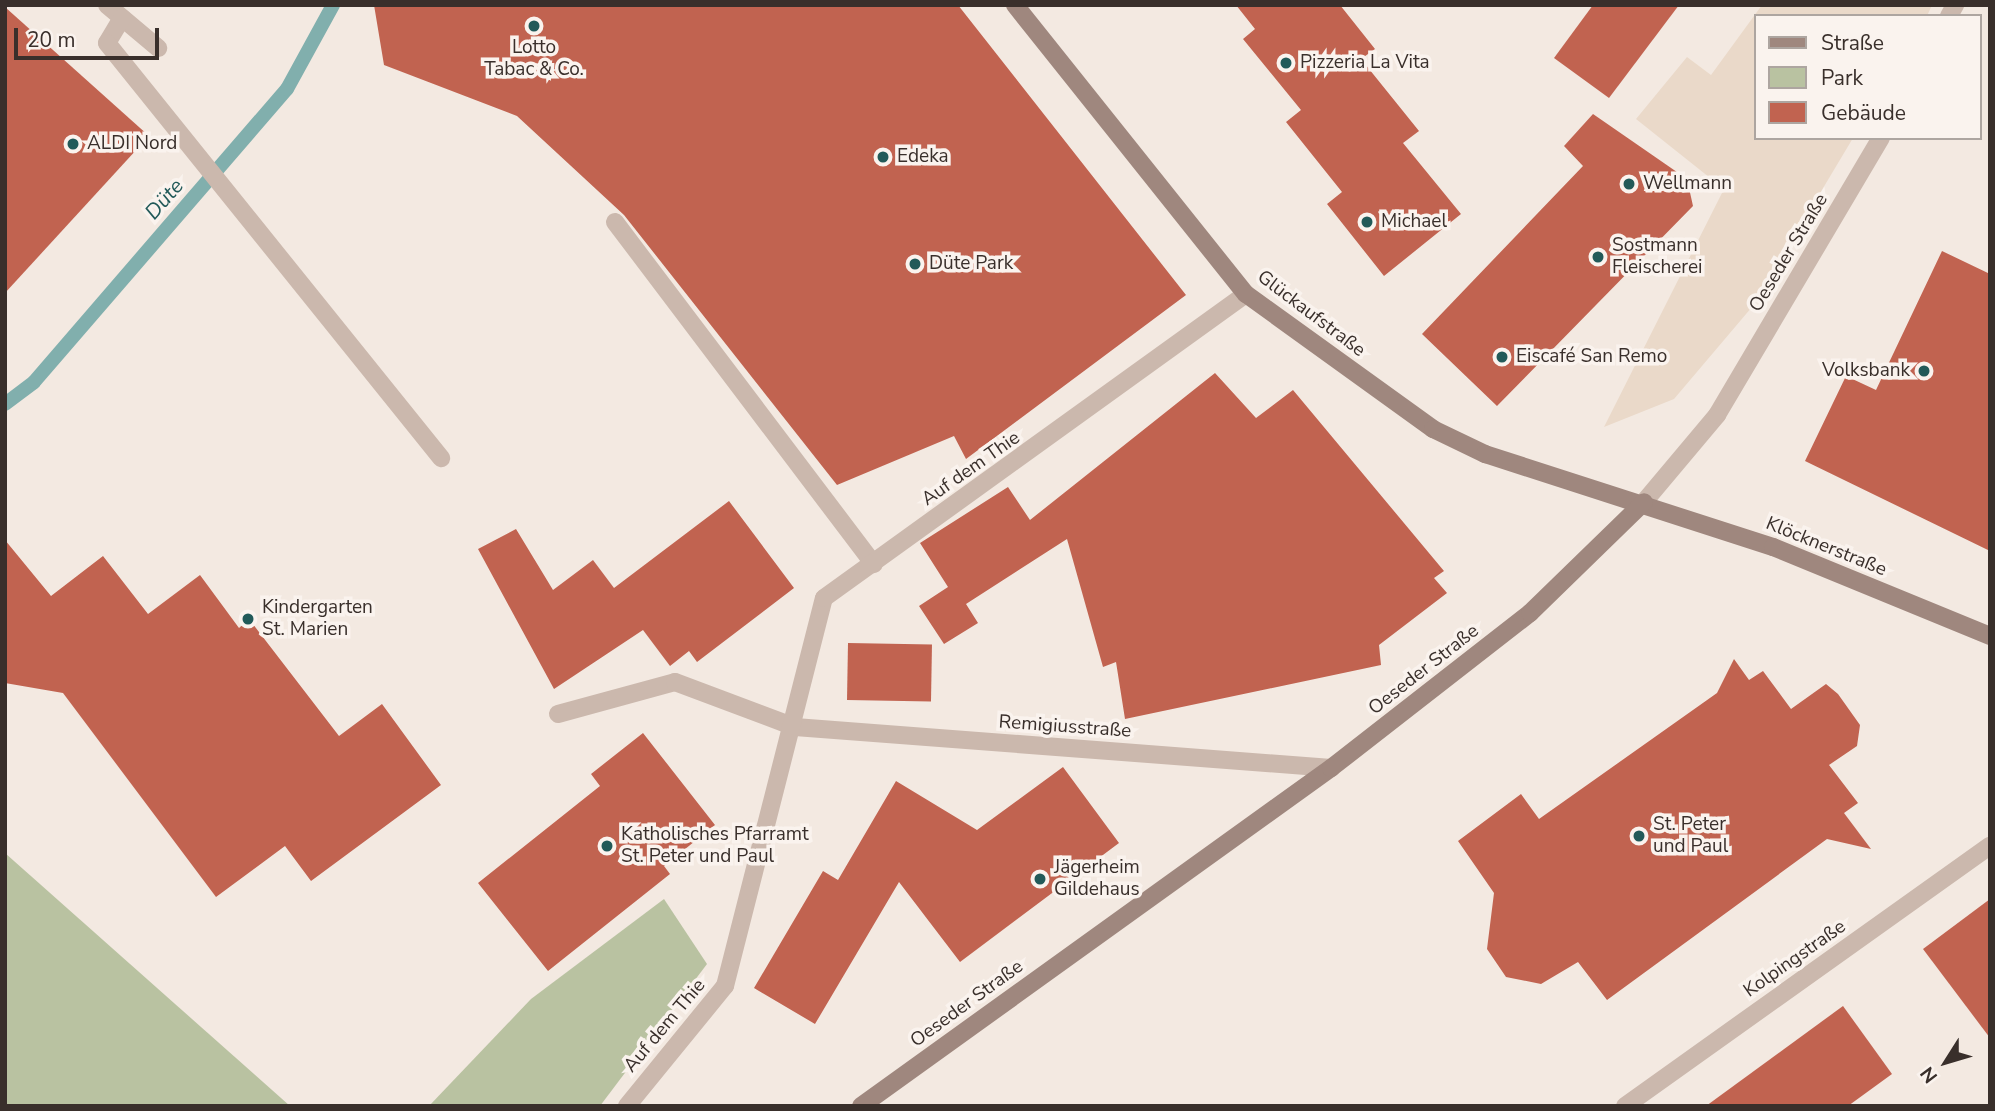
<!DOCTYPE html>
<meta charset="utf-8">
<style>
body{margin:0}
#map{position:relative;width:1995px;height:1111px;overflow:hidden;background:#f3e9e1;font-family:"Nunito Sans",sans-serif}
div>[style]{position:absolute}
.green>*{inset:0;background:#b9c2a1}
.plaza>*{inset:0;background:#ead9c9}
.stream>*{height:14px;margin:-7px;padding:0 7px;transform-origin:7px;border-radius:7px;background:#81afad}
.building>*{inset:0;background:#c16350;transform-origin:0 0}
.lane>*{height:18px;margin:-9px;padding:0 9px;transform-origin:9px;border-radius:9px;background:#cbb8ad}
.street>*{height:18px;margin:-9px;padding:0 9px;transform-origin:9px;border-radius:9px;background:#cbb8ad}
.secondary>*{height:18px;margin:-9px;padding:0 9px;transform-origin:9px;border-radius:9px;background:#9f877e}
.dots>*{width:19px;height:19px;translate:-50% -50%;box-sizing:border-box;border:4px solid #faf3ee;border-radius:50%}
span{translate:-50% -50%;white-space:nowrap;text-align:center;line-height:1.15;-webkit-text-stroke:7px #faf3ee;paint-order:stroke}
.poi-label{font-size:19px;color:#392f2b}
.left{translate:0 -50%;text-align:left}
.right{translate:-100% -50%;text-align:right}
.street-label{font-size:19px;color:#392f2b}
.water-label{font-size:21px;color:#225a59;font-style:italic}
.frame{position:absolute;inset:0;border:7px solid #392f2b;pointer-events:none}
.legend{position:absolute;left:1754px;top:14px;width:228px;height:126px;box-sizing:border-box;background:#faf3ee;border:2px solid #ada5a0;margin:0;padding:9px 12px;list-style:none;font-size:21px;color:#392f2b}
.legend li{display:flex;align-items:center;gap:14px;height:35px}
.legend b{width:35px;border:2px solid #ada5a0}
.north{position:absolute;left:1911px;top:1027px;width:70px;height:70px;-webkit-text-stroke:5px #faf3ee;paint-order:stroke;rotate:233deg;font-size:19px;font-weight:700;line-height:28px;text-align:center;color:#392f2b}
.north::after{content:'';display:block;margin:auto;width:24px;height:32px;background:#392f2b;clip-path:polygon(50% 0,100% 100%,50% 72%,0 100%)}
.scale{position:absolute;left:14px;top:28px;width:145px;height:32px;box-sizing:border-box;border:4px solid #392f2b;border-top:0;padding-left:9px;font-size:21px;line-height:24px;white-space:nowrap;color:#392f2b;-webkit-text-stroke:5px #faf3ee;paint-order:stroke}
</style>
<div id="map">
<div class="green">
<i style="clip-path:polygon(5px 853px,290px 1106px,5px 1106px)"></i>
<i style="clip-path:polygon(664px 899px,707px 964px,600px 1106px,429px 1106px,531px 999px)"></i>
</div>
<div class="plaza">
<i style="clip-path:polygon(1762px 5px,1932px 5px,1927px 16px,1755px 16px,1755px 138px,1853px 138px,1752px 307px,1674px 399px,1604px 427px,1724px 189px,1636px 119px,1687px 57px,1711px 75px)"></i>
</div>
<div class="stream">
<i style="left:5px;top:404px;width:36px;rotate:-37deg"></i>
<i style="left:34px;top:382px;width:387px;rotate:-49.2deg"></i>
<i style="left:287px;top:89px;width:96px;rotate:-61.3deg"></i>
</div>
<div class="building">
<i style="clip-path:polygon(374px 5px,958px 5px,1186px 295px,966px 459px,954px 436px,837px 485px,624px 215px,517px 116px,384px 65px)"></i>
<i style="clip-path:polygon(1236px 5px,1340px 5px,1375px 49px,1361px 59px,1419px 131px,1403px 143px,1461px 214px,1384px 276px,1327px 204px,1342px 192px,1286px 122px,1301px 110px,1243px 39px,1255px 29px)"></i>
<i style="clip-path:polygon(1593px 5px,1679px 5px,1609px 98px,1554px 58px)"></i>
<i style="clip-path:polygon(5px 7px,149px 136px,5px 293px)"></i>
<i style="clip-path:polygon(1593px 114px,1687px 179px,1693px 206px,1497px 406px,1422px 334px,1583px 166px,1564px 146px)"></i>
<i style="clip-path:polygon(1942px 251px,1990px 274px,1990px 551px,1805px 461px,1846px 376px,1876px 390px)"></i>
<i style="clip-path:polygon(1215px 373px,1256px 418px,1293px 390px,1444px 571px,1434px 578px,1447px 593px,1379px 645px,1381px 665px,1125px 719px,1116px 662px,1103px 667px,1067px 539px,966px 604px,978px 623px,944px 644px,919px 606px,948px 587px,920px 543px,1008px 487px,1030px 520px)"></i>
<i style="clip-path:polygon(729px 501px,794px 588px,697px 662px,689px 651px,670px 666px,643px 630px,554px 689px,478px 549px,516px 529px,553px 590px,593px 560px,614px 588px)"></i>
<i style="clip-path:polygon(5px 540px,51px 596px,103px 556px,148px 614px,200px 575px,239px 628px,249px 619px,339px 736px,382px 704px,441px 785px,311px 881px,285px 846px,216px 897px,63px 693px,5px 683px)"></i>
<i style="left:848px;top:643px;width:84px;height:57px;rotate:1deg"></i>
<i style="clip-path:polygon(1734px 659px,1749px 680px,1763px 671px,1791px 709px,1826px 684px,1838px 694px,1860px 725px,1857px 746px,1829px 765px,1858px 803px,1844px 813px,1871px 849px,1827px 839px,1607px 1000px,1578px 962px,1541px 984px,1506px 977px,1487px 949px,1494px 893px,1458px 841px,1521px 794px,1539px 819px,1717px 693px)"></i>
<i style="clip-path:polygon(643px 733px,715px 825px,664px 866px,670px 874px,548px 971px,478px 883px,600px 786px,591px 774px)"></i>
<i style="clip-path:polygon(1063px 767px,1119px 843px,960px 962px,899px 882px,815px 1024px,754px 988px,823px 871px,838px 880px,896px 781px,977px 830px)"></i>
<i style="clip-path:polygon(1990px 899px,1990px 1038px,1923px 949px)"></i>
<i style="clip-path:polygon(1843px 1006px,1892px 1074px,1848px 1106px,1706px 1106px)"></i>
</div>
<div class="lane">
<i style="left:107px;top:5px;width:67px;rotate:40.1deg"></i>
<i style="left:122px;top:18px;width:29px;rotate:121deg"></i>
<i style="left:107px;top:43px;width:533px;rotate:51.17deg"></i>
<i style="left:615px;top:222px;width:429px;rotate:52.9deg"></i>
</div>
<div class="street">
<i style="left:1949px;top:16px;width:13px;rotate:-61deg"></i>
<i style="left:1644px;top:502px;width:114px;rotate:-50deg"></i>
<i style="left:1717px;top:415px;width:322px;rotate:-59.4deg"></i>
<i style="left:558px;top:714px;width:121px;rotate:-15.3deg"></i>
<i style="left:675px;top:682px;width:128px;rotate:20.6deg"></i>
<i style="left:795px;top:727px;width:538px;rotate:4.37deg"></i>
<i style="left:627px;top:1106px;width:155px;rotate:-50.8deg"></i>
<i style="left:725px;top:986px;width:400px;rotate:-75.7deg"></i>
<i style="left:824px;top:598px;width:520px;rotate:-35.77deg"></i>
<i style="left:1625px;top:1106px;width:448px;rotate:-35.5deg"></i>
</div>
<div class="secondary">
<i style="left:1015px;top:5px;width:370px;rotate:51.4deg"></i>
<i style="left:1246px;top:294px;width:231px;rotate:35.8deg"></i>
<i style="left:1433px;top:429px;width:58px;rotate:25.7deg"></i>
<i style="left:1485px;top:454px;width:303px;rotate:17.9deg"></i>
<i style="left:1773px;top:547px;width:235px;rotate:22.3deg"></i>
<i style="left:861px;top:1106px;width:579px;rotate:-35.72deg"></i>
<i style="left:1331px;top:768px;width:252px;rotate:-37.9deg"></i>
<i style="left:1530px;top:613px;width:159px;rotate:-44.2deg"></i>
</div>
<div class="dots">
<i style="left:534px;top:26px;background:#225a59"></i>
<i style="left:1286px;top:63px;background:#225a59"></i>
<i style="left:73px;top:144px;background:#225a59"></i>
<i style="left:883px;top:157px;background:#225a59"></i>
<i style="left:1629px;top:184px;background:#225a59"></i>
<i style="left:1367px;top:222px;background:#225a59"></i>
<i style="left:1598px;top:257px;background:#225a59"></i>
<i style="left:915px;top:264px;background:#225a59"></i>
<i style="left:1502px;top:357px;background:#225a59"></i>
<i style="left:1924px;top:371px;background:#225a59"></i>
<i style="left:248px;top:619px;background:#225a59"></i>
<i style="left:1639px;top:836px;background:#225a59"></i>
<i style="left:607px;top:846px;background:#225a59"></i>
<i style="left:1040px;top:879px;background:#225a59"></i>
</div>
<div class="poi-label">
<span style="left:534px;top:59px">Lotto<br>Tabac &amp; Co.</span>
<span class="left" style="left:1300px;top:63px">Pizzeria La Vita</span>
<span class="left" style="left:87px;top:144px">ALDI Nord</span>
<span class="left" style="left:897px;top:157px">Edeka</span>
<span class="left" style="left:1643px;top:184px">Wellmann</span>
<span class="left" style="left:1381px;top:222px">Michael</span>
<span class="left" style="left:1612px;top:257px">Sostmann<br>Fleischerei</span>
<span class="left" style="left:929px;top:264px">Düte Park</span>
<span class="left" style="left:1516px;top:357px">Eiscafé San Remo</span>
<span class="right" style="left:1910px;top:371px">Volksbank</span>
<span class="left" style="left:262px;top:619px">Kindergarten<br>St. Marien</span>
<span class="left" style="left:1653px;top:836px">St. Peter<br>und Paul</span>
<span class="left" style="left:621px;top:846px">Katholisches Pfarramt<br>St. Peter und Paul</span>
<span class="left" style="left:1054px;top:879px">Jägerheim<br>Gildehaus</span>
</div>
<div class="street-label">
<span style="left:1789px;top:253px;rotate:-59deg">Oeseder Straße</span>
<span style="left:1311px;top:314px;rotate:37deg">Glückaufstraße</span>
<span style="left:971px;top:469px;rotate:-35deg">Auf dem Thie</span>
<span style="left:1826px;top:547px;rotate:22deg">Klöcknerstraße</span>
<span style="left:1424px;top:670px;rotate:-38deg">Oeseder Straße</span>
<span style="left:1065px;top:727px;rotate:4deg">Remigiusstraße</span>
<span style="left:1795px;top:959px;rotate:-35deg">Kolpingstraße</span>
<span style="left:967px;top:1004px;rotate:-36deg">Oeseder Straße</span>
<span style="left:665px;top:1026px;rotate:-50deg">Auf dem Thie</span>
</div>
<div class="water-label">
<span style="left:164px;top:199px;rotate:-49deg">Düte</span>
</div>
<div class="frame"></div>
<ul class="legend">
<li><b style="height:9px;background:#9f877e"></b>Straße</li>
<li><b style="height:19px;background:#b9c2a1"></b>Park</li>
<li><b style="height:19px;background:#c16350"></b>Gebäude</li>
</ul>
<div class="north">N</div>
<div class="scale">20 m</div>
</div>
